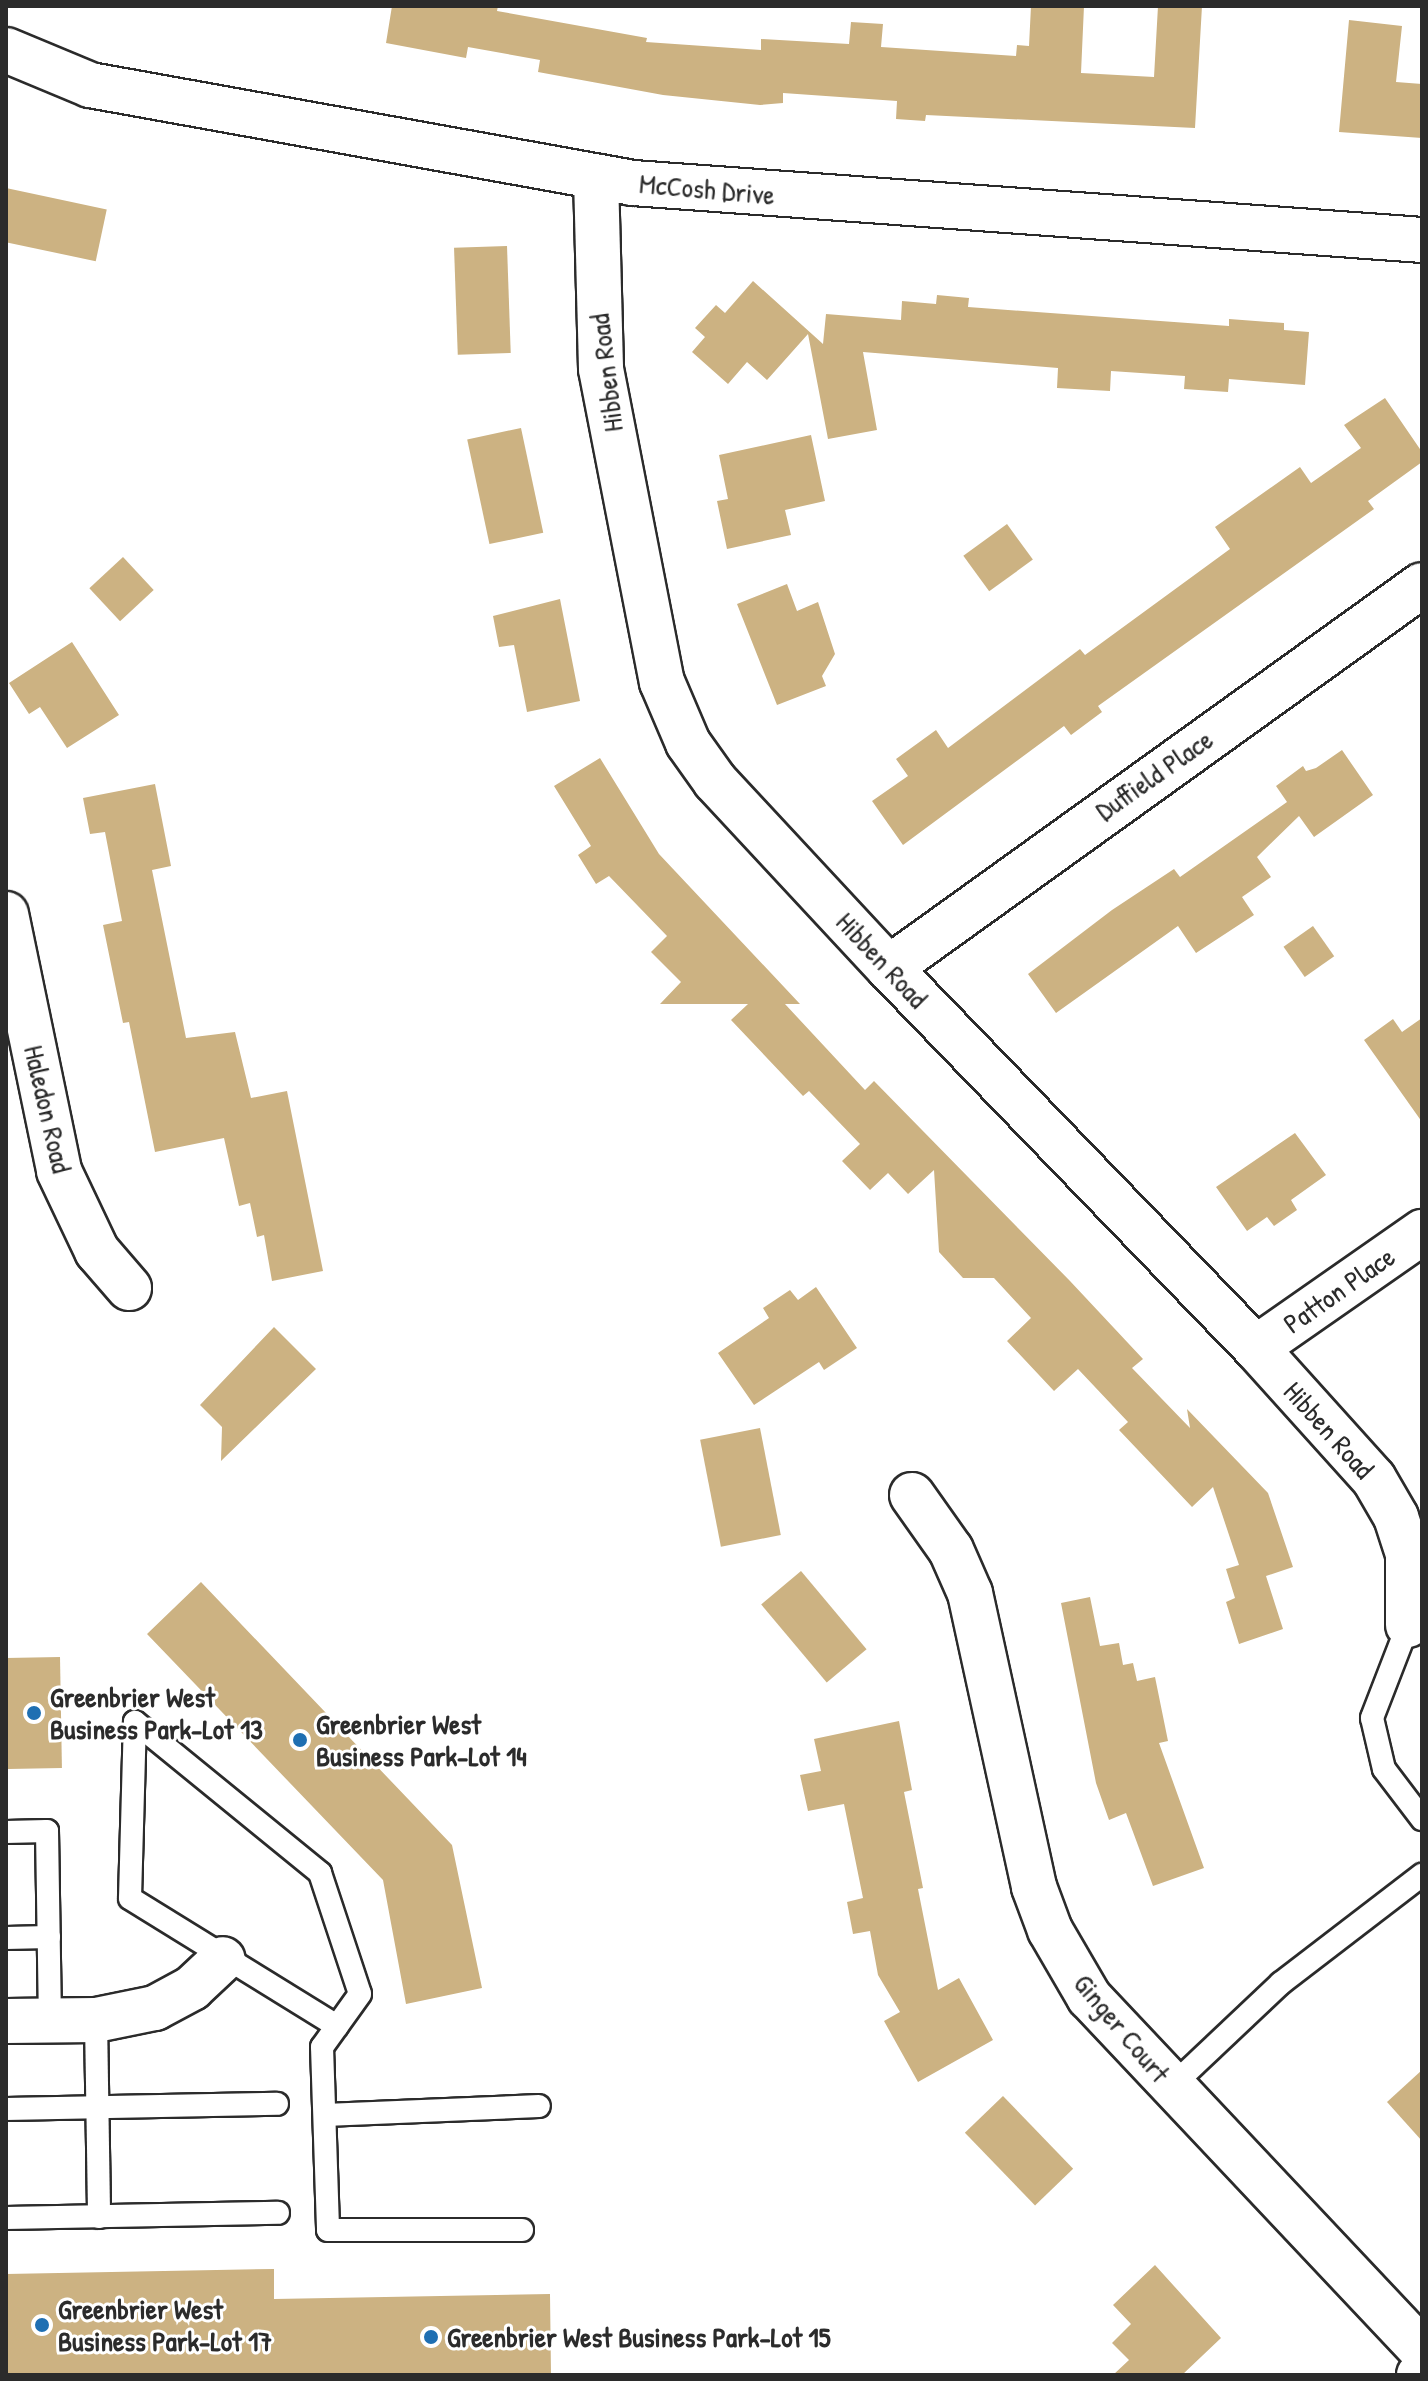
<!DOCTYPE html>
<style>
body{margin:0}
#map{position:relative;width:1428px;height:2381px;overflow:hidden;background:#fff;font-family:"Patrick Hand",sans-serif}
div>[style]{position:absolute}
.building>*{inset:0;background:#ccb282;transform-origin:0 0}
.roads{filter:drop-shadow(2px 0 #2b2b2b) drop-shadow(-2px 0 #2b2b2b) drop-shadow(0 2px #2b2b2b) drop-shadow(0 -2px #2b2b2b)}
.lane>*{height:22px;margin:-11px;padding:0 11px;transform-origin:11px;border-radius:11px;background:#fff}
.street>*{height:44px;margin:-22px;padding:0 22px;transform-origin:22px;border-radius:22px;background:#fff}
.secondary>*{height:44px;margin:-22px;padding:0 22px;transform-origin:22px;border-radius:22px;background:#fff}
.dots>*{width:22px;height:22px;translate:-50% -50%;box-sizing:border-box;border:4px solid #fff;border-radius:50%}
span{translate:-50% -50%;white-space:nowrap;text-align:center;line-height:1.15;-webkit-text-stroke:6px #fff;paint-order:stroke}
.street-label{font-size:28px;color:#2b2b2b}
.poi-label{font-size:28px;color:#2b2b2b;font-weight:700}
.left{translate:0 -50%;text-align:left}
.frame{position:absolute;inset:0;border:8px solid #2b2b2b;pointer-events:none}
</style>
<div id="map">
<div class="building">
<i style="clip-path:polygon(392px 6px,498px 6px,497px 11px,647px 38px,646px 42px,761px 50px,761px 39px,849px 44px,851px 22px,883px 24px,881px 47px,1016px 56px,1017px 45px,1029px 46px,1031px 6px,1084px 6px,1081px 73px,1154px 77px,1158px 6px,1202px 6px,1195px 128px,926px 115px,925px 121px,896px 119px,897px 101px,783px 93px,783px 103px,760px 105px,663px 95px,538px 72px,540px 60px,468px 47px,466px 58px,386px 43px)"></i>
<i style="clip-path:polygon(1349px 20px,1402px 26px,1396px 82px,1422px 84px,1422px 138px,1339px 132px)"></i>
<i style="left:6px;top:188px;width:103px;height:53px;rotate:12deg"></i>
<i style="left:507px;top:246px;width:107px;height:53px;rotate:88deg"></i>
<i style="clip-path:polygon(753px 281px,823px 344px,826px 314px,901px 320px,902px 301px,936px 304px,937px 295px,969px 298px,968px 307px,1229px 326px,1229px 319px,1284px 323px,1284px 330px,1309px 332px,1305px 385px,1229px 379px,1228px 392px,1184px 389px,1185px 376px,1111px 371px,1110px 391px,1057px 388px,1058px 368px,863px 352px,877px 430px,828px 439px,808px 334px,767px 380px,747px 362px,728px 384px,692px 352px,705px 337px,695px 328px,716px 305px,725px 313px)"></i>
<i style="clip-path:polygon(1385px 398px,1422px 452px,1422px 462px,1368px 501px,1374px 509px,1098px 706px,1102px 712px,1071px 735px,1064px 726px,903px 845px,872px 801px,908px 776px,896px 759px,936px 730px,948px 748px,1080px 649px,1085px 655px,1230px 549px,1215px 527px,1300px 467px,1311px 483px,1361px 448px,1344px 425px)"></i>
<i style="left:521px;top:428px;width:107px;height:55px;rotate:78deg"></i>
<i style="clip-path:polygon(811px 435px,825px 501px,785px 510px,791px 535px,727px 549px,717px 501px,728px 499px,719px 455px)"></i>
<i style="left:1007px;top:524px;width:44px;height:54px;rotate:54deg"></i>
<i style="left:123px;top:557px;width:45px;height:46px;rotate:47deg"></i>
<i style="clip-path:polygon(787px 584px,797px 611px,818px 602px,835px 654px,822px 676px,826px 686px,777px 705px,737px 604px)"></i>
<i style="clip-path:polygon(560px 599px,580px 701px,527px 712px,514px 645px,499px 647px,493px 616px)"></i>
<i style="clip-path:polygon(72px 642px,119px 715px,67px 748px,40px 707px,29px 714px,9px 683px)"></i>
<i style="clip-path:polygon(1342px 750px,1373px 795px,1314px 837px,1299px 816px,1257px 857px,1271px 877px,1242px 897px,1254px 915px,1196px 953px,1178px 926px,1056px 1013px,1028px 974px,1112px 910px,1174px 869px,1180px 877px,1287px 802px,1276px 786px,1303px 766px,1306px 771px,1316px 768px)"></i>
<i style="clip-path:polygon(600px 758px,659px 854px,800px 1004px,785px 1004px,865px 1090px,874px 1081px,1070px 1281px,1143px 1359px,1132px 1368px,1190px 1428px,1187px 1409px,1268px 1493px,1293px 1567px,1266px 1576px,1283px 1629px,1239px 1644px,1226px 1602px,1235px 1598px,1226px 1569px,1239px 1565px,1213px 1487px,1192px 1507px,1119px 1430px,1128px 1422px,1078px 1369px,1054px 1391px,1007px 1341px,1031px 1318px,994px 1278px,963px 1278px,939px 1252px,934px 1170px,908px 1194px,888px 1173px,870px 1190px,842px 1161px,860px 1144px,809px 1091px,803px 1096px,731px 1020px,748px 1004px,660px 1004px,681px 982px,651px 952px,667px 936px,609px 876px,596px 884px,578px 855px,591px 846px,554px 786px)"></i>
<i style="clip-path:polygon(155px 784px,171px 866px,152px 870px,186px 1038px,235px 1032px,251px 1098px,287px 1091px,323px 1271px,272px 1281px,264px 1235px,257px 1237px,250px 1203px,239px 1206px,224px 1138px,155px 1152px,129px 1022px,123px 1023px,103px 925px,122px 921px,105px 832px,90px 834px,83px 798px)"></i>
<i style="left:1313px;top:926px;width:37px;height:36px;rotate:55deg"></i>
<i style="clip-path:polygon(1422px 1018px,1422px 1122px,1364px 1040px,1393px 1019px,1402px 1032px)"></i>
<i style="clip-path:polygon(1295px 1133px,1326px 1175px,1291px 1200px,1297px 1210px,1274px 1226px,1267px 1217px,1247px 1231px,1216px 1187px)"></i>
<i style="clip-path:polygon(816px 1287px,857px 1348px,824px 1370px,819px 1362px,754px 1405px,718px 1353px,769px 1318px,763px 1308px,790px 1290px,798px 1300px)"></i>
<i style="clip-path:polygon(274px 1327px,316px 1369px,221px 1461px,222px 1427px,200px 1405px)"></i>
<i style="left:760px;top:1428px;width:109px;height:61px;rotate:79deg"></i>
<i style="left:801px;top:1571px;width:102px;height:52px;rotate:50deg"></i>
<i style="clip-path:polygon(201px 1582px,452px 1845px,482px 1988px,406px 2004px,383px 1880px,147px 1634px)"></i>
<i style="clip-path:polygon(1090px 1597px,1100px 1646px,1119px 1643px,1123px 1665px,1133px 1663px,1137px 1681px,1155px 1677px,1168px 1741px,1159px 1743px,1204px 1868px,1153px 1886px,1126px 1813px,1109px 1820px,1096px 1783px,1061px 1603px)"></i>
<i style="left:60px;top:1657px;width:111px;height:54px;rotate:89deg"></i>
<i style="clip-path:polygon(899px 1721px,912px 1790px,904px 1792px,923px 1888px,918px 1889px,938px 1990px,959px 1978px,993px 2040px,918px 2082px,884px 2021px,900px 2012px,878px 1975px,870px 1931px,853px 1934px,847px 1902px,863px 1898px,844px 1804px,808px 1811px,800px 1775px,821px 1771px,814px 1739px)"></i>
<i style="clip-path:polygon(1422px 2070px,1422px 2141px,1387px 2102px)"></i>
<i style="left:1003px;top:2096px;width:101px;height:53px;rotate:46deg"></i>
<i style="clip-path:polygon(1155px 2265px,1221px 2338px,1182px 2375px,1113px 2375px,1129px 2360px,1112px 2343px,1131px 2324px,1113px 2305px)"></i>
<i style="clip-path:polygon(274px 2269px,274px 2299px,550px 2294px,551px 2375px,6px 2375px,6px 2274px)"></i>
</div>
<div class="roads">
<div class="lane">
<i style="left:1408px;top:1625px;width:100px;rotate:111.2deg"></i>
<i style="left:1372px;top:1718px;width:52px;rotate:76.8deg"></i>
<i style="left:1384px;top:1769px;width:63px;rotate:52.8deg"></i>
<i style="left:6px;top:1832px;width:41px;rotate:-1.4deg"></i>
<i style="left:47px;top:1831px;width:189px;rotate:89.1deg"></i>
<i style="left:6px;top:1938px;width:43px;rotate:-1.3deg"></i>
<i style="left:96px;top:2020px;width:197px;rotate:89.1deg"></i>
<i style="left:337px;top:2026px;width:243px;rotate:-148.3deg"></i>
<i style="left:130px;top:1898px;width:176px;rotate:-88.4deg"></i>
<i style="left:135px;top:1722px;width:239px;rotate:39.2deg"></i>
<i style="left:320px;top:1873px;width:127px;rotate:71.7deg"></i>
<i style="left:360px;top:1994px;width:65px;rotate:125.6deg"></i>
<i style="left:322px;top:2047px;width:183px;rotate:88.1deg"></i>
<i style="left:328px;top:2230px;width:194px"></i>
<i style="left:1171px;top:2087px;width:151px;rotate:-43.4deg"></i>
<i style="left:1281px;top:1983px;width:178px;rotate:-37.5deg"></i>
<i style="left:6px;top:2109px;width:271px;rotate:-1.1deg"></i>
<i style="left:325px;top:2115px;width:214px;rotate:-2.4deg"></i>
<i style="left:6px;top:2218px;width:272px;rotate:-1.1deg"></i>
</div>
<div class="street">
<i style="left:6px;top:50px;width:91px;rotate:22.6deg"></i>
<i style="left:90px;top:85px;width:552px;rotate:10.23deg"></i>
<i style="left:633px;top:183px;width:791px;rotate:4.13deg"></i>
<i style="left:596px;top:177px;width:192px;rotate:88.5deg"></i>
<i style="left:601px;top:369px;width:319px;rotate:79deg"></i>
<i style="left:662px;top:682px;width:66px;rotate:66.9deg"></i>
<i style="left:688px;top:743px;width:47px;rotate:54.6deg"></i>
<i style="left:715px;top:781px;width:255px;rotate:47.1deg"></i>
<i style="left:889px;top:968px;width:528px;rotate:46deg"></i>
<i style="left:1256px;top:1348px;width:176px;rotate:48deg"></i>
<i style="left:1374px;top:1479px;width:44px;rotate:59.9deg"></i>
<i style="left:1396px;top:1517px;width:38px;rotate:72deg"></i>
<i style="left:1408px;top:1553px;width:72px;rotate:90deg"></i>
<i style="left:6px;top:914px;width:262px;rotate:78.3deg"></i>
<i style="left:59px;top:1171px;width:89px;rotate:64.6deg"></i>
<i style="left:97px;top:1251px;width:49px;rotate:49.1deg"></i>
<i style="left:889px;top:968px;width:656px;rotate:-35.7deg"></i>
<i style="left:1256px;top:1348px;width:203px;rotate:-34.9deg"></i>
<i style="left:912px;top:1495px;width:67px;rotate:54.7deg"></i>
<i style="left:951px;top:1550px;width:47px;rotate:66.2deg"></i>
<i style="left:970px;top:1593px;width:301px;rotate:77.7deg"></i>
<i style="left:1034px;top:1887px;width:46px;rotate:69.6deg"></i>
<i style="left:1050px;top:1930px;width:78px;rotate:59.8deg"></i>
<i style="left:1089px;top:1997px;width:485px;rotate:46.7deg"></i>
<i style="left:6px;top:2021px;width:90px;rotate:-0.6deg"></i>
<i style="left:96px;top:2020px;width:60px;rotate:-11.5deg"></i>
<i style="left:155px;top:2008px;width:42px;rotate:-28.4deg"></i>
<i style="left:192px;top:1988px;width:42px;rotate:-43.1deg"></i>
</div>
<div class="secondary">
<i style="left:1419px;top:2375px;width:4px;rotate:-45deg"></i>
</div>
</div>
<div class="dots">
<i style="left:34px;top:1713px;background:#1f6fb2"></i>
<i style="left:300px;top:1740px;background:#1f6fb2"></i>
<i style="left:42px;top:2325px;background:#1f6fb2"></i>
<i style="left:431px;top:2337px;background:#1f6fb2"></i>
</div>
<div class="street-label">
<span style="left:707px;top:189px;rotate:5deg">McCosh Drive</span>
<span style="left:606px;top:373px;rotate:-97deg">Hibben Road</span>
<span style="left:1154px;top:775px;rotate:-35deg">Duffield Place</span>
<span style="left:882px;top:960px;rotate:47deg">Hibben Road</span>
<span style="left:48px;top:1109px;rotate:77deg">Haledon Road</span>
<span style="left:1339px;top:1290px;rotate:-35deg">Patton Place</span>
<span style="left:1329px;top:1430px;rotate:48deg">Hibben Road</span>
<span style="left:1122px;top:2028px;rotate:50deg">Ginger Court</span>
</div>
<div class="poi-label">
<span class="left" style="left:50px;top:1713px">Greenbrier West<br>Business Park-Lot 13</span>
<span class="left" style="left:316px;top:1740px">Greenbrier West<br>Business Park-Lot 14</span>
<span class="left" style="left:58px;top:2325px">Greenbrier West<br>Business Park-Lot 17</span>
<span class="left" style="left:447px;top:2337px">Greenbrier West Business Park-Lot 15</span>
</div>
<div class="frame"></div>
</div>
